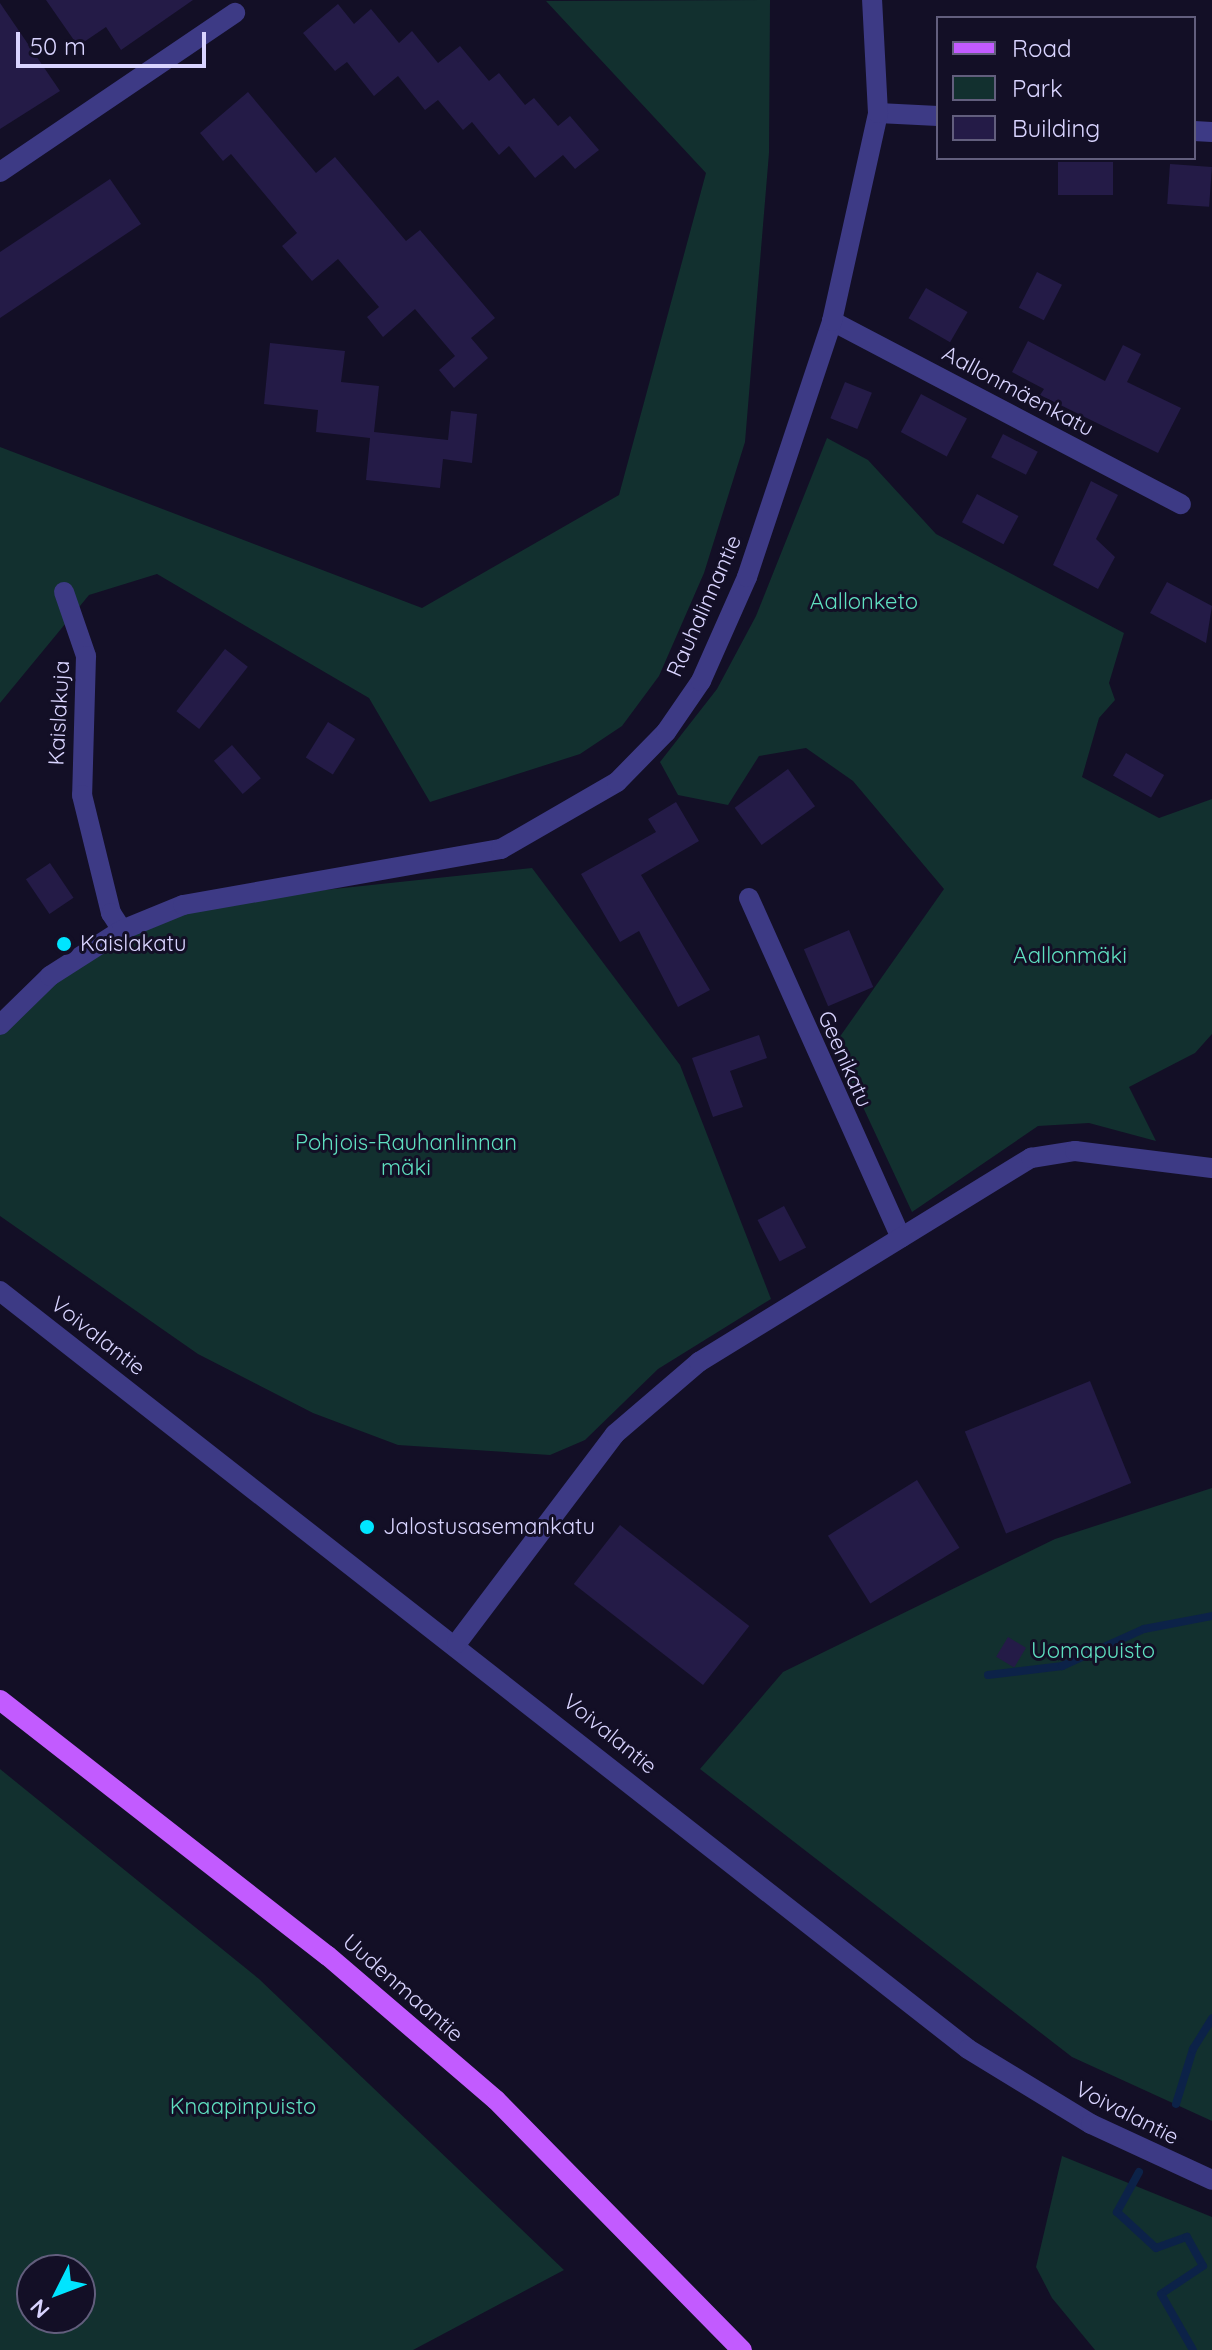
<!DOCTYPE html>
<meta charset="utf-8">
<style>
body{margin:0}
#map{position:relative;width:1212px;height:2350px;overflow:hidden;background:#130f26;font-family:Quicksand,sans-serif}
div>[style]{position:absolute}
.green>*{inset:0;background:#12302f}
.stream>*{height:8px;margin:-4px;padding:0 4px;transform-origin:4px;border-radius:4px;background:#0c2248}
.building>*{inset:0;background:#241b47;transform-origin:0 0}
.minor>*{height:20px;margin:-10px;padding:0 10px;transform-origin:10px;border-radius:10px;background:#3d3a85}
.major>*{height:20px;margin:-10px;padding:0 10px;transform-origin:10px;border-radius:10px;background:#c25bff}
.dots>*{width:22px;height:22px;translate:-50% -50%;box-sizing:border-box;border:4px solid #130f26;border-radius:50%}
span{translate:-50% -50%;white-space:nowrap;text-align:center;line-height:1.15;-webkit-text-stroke:6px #130f26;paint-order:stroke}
.street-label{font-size:22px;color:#d9d4ff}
.park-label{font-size:22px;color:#5fe0c0}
.poi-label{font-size:22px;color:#d9d4ff}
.left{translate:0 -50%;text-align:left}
.legend{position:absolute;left:936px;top:16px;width:260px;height:144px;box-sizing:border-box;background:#130f26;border:2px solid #625e7d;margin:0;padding:10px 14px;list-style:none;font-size:24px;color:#d9d4ff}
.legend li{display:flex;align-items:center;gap:16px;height:40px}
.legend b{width:40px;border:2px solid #625e7d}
.north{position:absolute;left:16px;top:2254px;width:80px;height:80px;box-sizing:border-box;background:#130f26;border:2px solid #625e7d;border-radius:50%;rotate:228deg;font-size:22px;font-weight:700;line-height:32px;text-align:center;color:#d9d4ff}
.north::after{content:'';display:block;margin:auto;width:28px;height:36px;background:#00e5ff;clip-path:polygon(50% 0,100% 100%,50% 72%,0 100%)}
.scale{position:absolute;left:16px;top:32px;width:190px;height:36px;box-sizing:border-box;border:4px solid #d9d4ff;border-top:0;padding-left:10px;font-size:24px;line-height:28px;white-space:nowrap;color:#d9d4ff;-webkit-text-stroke:6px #130f26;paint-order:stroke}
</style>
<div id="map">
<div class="green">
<i style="clip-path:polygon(770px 0,769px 153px,745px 442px,704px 573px,659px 676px,622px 726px,580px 754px,430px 802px,369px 698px,157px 574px,89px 595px,0 703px,0 447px,422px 608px,619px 495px,706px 173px,546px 1px)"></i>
<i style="clip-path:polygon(827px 438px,868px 460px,936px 534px,1124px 633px,1109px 683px,1115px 700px,1099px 718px,1082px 777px,1159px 818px,1212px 799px,1212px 1034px,1195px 1053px,1129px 1087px,1156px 1141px,1089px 1123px,1038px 1126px,912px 1212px,834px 1045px,944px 889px,853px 781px,806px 748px,759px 756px,728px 805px,678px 795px,660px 762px,717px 689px,756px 616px)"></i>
<i style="clip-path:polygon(532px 868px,680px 1065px,771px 1299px,658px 1369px,585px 1440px,550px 1455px,398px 1445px,313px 1413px,198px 1354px,0 1216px,0 1025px,50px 976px,183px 905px)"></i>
<i style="clip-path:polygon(1212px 1488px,1212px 2121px,1072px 2057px,700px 1769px,783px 1672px,1055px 1539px)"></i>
<i style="clip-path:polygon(evenodd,0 1769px,259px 1979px,564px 2270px,413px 2350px,0 2350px,0 1769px,32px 2270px,80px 2270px,80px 2318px,32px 2318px,32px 2270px)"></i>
<i style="clip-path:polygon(1062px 2156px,1212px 2217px,1212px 2350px,1095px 2350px,1052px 2298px,1036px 2267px)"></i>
</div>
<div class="stream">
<i style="left:988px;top:1675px;width:75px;rotate:-6.9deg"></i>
<i style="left:1062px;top:1666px;width:90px;rotate:-24.3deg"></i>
<i style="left:1144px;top:1629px;width:69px;rotate:-10.8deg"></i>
<i style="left:1176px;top:2104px;width:58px;rotate:-72.8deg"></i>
<i style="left:1193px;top:2049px;width:36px;rotate:-58deg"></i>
<i style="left:1139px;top:2172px;width:46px;rotate:118.8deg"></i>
<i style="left:1117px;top:2212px;width:53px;rotate:42.7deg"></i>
<i style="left:1156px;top:2248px;width:33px;rotate:-20deg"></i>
<i style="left:1187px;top:2237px;width:33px;rotate:61deg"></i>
<i style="left:1203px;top:2266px;width:50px;rotate:146.3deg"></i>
<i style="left:1161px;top:2294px;width:64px;rotate:60.3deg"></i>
</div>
<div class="building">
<i style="clip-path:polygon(46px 0,193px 0,121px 50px,106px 27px,78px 46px)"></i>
<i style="clip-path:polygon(0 3px,60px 91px,0 129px)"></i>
<i style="clip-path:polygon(338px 4px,354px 24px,371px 9px,399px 43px,412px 31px,438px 63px,460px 46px,489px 81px,499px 73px,525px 105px,534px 98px,558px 126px,570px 116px,599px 150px,575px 169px,563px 155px,535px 178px,509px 146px,499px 155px,472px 122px,463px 130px,438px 100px,425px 110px,398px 76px,374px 96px,347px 62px,335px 71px,303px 33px)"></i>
<i style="clip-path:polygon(248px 92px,316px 173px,335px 157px,406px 241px,420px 230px,495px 318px,471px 338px,488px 358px,454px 388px,439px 370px,455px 356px,415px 309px,383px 337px,367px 317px,379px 307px,338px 259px,312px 281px,282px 246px,297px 233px,231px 154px,223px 161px,200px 133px)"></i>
<i style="left:1113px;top:162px;width:33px;height:55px;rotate:90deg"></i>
<i style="left:1170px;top:164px;width:42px;height:40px;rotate:4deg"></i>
<i style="clip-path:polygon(110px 179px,141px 224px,0 318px,0 252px)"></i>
<i style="left:1037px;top:272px;width:28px;height:40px;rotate:27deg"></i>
<i style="left:926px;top:288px;width:48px;height:35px;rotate:30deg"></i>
<i style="clip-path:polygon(1028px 341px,1105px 381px,1123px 345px,1141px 354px,1127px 382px,1181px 408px,1158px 453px,1040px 395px,1044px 389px,1012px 372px)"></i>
<i style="clip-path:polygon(270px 343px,345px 351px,341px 382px,379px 386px,374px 432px,448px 440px,451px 411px,477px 414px,472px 463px,443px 459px,440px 488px,366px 480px,370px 438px,316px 432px,318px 410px,264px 404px)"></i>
<i style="left:845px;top:382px;width:29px;height:39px;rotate:22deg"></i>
<i style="left:921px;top:394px;width:52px;height:43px;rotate:28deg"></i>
<i style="left:1003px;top:434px;width:39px;height:26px;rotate:27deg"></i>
<i style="clip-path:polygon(1091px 481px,1118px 495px,1096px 539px,1115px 557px,1098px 589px,1053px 565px)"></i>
<i style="left:977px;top:494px;width:47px;height:32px;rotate:28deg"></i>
<i style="clip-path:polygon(1167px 582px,1212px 606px,1206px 643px,1150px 613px)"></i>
<i style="left:225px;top:649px;width:29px;height:79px;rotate:38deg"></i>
<i style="left:328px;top:722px;width:32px;height:42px;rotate:32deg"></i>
<i style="left:232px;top:745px;width:44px;height:24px;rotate:49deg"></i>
<i style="left:1126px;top:753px;width:44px;height:26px;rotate:30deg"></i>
<i style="left:788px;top:769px;width:46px;height:66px;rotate:54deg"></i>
<i style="clip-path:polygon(676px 802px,699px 841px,641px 875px,710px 990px,678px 1007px,639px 931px,620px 942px,581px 874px,656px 832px,648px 819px)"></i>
<i style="left:50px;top:863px;width:42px;height:29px;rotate:56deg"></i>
<i style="left:849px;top:930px;width:62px;height:49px;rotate:67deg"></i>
<i style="clip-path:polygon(759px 1035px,767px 1058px,730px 1071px,743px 1107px,713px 1117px,692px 1058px)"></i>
<i style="left:784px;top:1206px;width:47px;height:30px;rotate:62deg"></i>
<i style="left:1090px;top:1381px;width:110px;height:135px;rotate:68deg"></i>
<i style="left:917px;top:1480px;width:80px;height:105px;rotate:58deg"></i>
<i style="left:620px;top:1525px;width:164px;height:75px;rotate:38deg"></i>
<i style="left:1008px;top:1637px;width:21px;height:23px;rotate:31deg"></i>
</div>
<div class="minor">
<i style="left:878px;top:113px;width:60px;rotate:2.9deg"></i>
<i style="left:1194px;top:131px;width:18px;rotate:3deg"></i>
<i style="left:0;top:172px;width:284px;rotate:-34.1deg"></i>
<i style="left:832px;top:321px;width:394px;rotate:27.7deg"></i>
<i style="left:64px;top:592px;width:68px;rotate:71deg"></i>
<i style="left:86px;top:656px;width:139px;rotate:91.6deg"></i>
<i style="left:82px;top:795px;width:122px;rotate:76.2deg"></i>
<i style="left:111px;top:913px;width:20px;rotate:57deg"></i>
<i style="left:749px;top:898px;width:372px;rotate:65.9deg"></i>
<i style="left:0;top:1025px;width:70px;rotate:-44.4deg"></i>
<i style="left:50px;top:976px;width:85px;rotate:-32.6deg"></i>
<i style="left:122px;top:930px;width:66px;rotate:-22.3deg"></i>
<i style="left:183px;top:905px;width:323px;rotate:-10deg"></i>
<i style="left:501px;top:849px;width:134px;rotate:-30deg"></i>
<i style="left:617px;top:782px;width:70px;rotate:-45.6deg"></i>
<i style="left:666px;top:732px;width:62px;rotate:-55.5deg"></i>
<i style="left:701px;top:681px;width:114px;rotate:-66.1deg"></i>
<i style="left:747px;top:577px;width:270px;rotate:-71.6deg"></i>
<i style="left:832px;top:321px;width:213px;rotate:-77.5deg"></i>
<i style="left:878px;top:113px;width:113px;rotate:-93deg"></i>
<i style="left:0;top:1291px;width:1229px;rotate:38.06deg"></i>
<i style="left:968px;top:2049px;width:144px;rotate:31.4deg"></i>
<i style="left:1091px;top:2124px;width:133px;rotate:24.8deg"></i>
<i style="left:457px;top:1643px;width:262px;rotate:-52.9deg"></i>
<i style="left:615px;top:1434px;width:111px;rotate:-40.6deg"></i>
<i style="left:699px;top:1362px;width:390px;rotate:-31.6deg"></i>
<i style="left:1031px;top:1158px;width:45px;rotate:-9deg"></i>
<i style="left:1075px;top:1151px;width:138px;rotate:7.1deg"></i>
</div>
<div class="major">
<i style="left:0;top:1700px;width:416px;rotate:38deg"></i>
<i style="left:328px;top:1956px;width:221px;rotate:40.6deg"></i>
<i style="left:496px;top:2100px;width:351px;rotate:45.5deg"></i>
</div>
<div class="dots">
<i style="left:64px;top:944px;background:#00e5ff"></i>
<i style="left:367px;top:1527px;background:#00e5ff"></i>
</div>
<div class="street-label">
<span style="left:1018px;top:391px;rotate:28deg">Aallonmäenkatu</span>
<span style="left:704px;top:606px;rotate:-66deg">Rauhalinnantie</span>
<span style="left:59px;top:713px;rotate:-87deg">Kaislakuja</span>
<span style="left:845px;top:1059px;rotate:66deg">Geenikatu</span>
<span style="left:98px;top:1336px;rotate:38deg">Voivalantie</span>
<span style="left:610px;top:1734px;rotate:39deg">Voivalantie</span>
<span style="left:403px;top:1988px;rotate:41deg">Uudenmaantie</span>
<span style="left:1127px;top:2113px;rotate:27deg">Voivalantie</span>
</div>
<div class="park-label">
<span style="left:864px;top:602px">Aallonketo</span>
<span style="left:1070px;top:956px">Aallonmäki</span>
<span style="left:406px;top:1155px">Pohjois-Rauhanlinnan<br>mäki</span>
<span style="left:1093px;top:1651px">Uomapuisto</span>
<span style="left:243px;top:2107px">Knaapinpuisto</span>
</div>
<div class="poi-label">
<span class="left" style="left:80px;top:944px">Kaislakatu</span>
<span class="left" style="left:383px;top:1527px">Jalostusasemankatu</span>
</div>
<ul class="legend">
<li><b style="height:10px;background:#c25bff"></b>Road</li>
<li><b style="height:22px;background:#12302f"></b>Park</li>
<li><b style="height:22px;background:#241b47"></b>Building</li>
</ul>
<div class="north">N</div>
<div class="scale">50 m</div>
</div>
